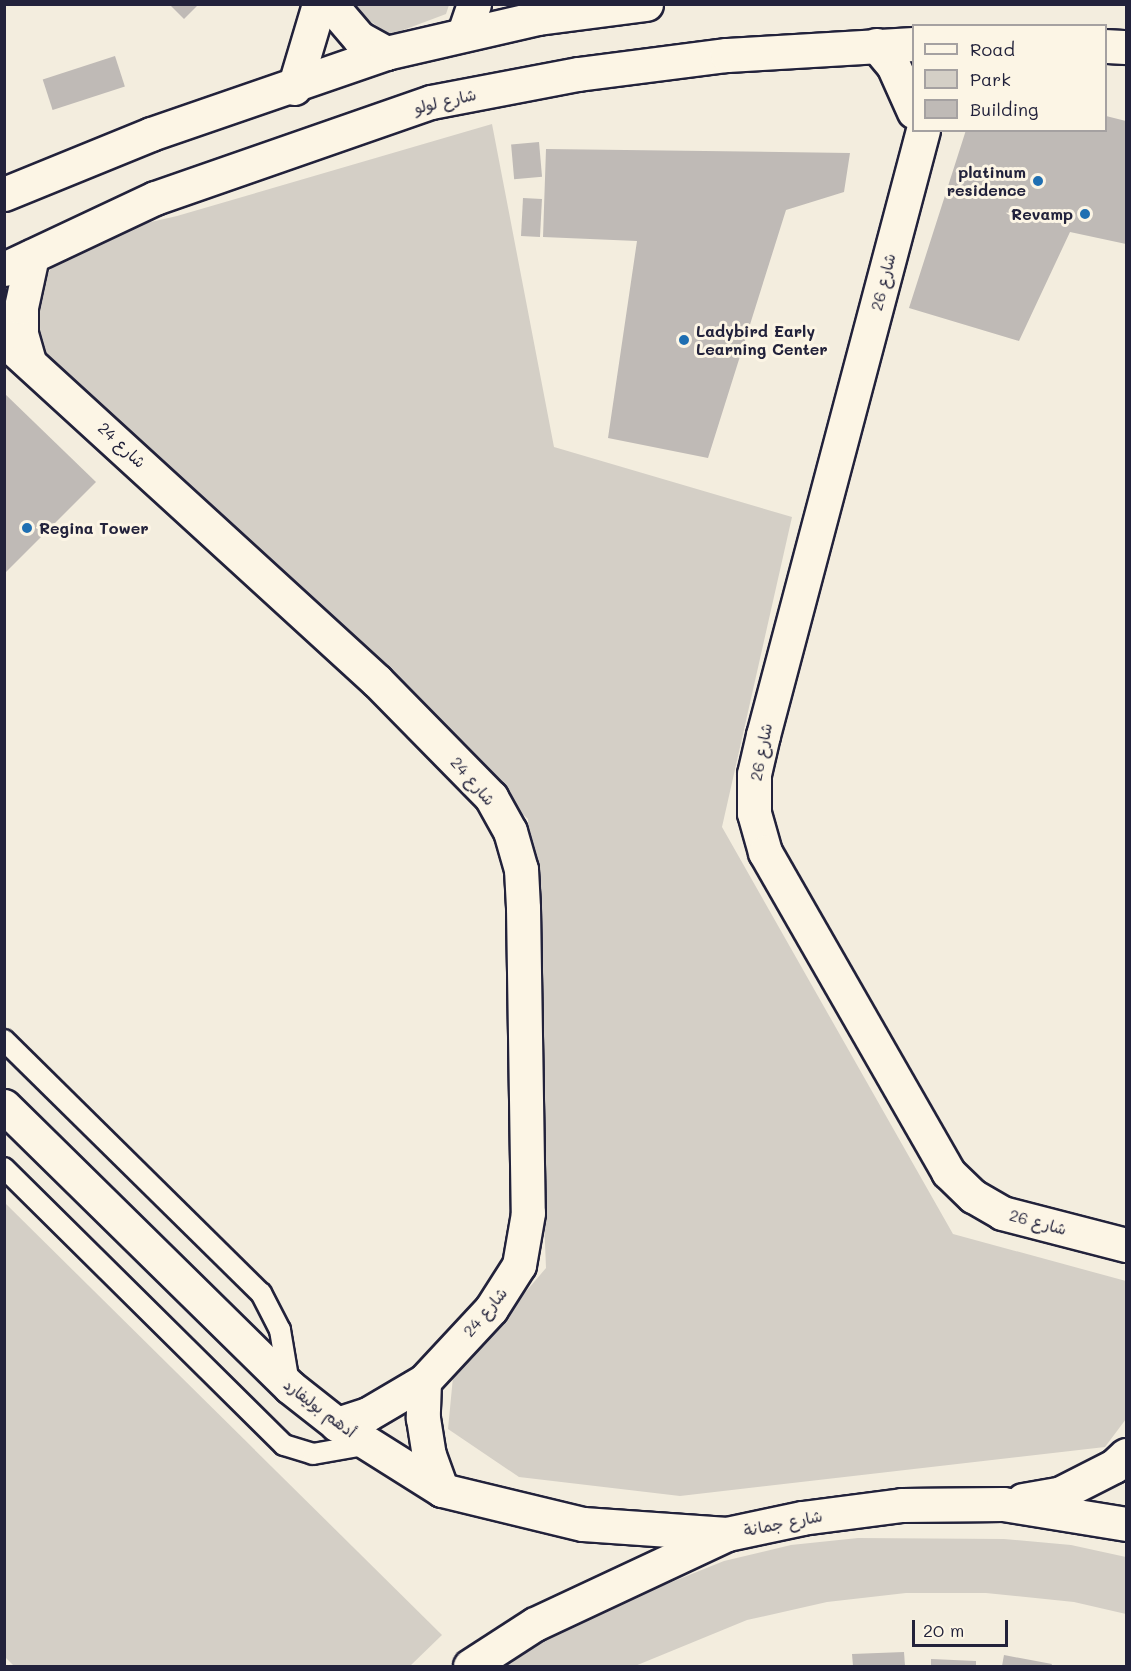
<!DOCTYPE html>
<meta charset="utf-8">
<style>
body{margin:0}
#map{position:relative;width:1131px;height:1671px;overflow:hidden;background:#f3edde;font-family:Mali,"Playpen Sans Arabic",sans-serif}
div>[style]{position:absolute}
.green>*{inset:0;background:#d4cfc6}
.building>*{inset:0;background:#bfbab6;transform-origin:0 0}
.roads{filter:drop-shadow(2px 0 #22223b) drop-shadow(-2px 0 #22223b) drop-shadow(0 2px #22223b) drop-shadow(0 -2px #22223b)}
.lane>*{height:20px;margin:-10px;padding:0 10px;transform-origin:10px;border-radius:10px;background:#fcf5e5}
.street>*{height:33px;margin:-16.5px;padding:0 16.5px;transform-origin:16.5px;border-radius:16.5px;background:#fcf5e5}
.secondary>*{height:33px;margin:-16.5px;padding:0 16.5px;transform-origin:16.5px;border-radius:16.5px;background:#fcf5e5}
.dots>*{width:16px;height:16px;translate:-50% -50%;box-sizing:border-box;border:3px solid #fcf5e5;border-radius:50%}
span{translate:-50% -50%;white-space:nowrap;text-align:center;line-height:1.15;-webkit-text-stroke:6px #fcf5e5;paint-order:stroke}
.street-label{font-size:16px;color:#22223b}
.poi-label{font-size:16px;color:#22223b;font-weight:700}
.right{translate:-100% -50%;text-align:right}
.left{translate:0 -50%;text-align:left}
.frame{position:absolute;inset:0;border:6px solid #22223b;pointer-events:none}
.legend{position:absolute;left:912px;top:24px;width:195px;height:108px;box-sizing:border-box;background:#fcf5e5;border:2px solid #a5a1a1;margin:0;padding:8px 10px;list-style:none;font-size:18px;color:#22223b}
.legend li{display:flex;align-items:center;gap:12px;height:30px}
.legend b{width:30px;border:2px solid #a5a1a1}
.scale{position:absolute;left:912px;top:1620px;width:96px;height:27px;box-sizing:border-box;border:3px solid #22223b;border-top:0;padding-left:8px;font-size:18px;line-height:21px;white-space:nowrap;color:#22223b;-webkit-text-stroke:4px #fcf5e5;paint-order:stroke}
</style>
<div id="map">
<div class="green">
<i style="clip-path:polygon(347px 5px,449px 5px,446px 14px,390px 35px)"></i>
<i style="clip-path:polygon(492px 124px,554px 447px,792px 517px,722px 827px,953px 1234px,1126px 1281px,1126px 1419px,1105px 1447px,680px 1496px,519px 1477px,448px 1429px,453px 1377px,546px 1268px,528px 819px,28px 358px,44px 280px,62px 251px,85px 237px,177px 216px)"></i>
<i style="clip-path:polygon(4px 1202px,442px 1635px,410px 1666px,14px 1666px,5px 1657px)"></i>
<i style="clip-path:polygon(858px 1538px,1004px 1539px,1071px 1545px,1126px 1557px,1126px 1614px,1074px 1602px,986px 1593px,906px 1593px,827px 1602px,747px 1620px,635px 1666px,497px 1666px,582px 1618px,724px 1561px,791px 1545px)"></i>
</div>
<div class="building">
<i style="clip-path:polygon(169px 4px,199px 4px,184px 19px)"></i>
<i style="left:115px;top:56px;width:32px;height:76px;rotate:72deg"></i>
<i style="clip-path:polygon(1106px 116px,1126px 121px,1126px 244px,1070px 232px,1019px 341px,909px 308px,966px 130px,1106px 130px)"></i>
<i style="left:539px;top:142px;width:35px;height:28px;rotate:85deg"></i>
<i style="clip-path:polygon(546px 149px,850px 153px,844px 192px,786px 210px,708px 458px,608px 438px,637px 241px,543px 237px)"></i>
<i style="left:523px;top:198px;width:19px;height:38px;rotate:3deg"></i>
<i style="clip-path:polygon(4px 393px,96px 482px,4px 574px)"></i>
<i style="clip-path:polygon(904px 1652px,905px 1666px,853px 1666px,852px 1654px)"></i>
<i style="clip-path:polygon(1004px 1655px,1052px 1664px,1051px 1666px,1002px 1666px)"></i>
<i style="clip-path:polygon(931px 1659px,976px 1661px,976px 1666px,931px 1666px)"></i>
</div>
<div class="roads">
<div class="lane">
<i style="left:4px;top:1040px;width:361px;rotate:44.6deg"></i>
<i style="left:261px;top:1293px;width:42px;rotate:62.8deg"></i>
<i style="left:280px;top:1330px;width:55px;rotate:80.5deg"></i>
<i style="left:4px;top:1168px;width:394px;rotate:44.7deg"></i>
<i style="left:284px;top:1445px;width:30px;rotate:17deg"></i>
<i style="left:313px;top:1454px;width:58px;rotate:-10deg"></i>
</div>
<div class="street">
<i style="left:330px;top:4px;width:45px;rotate:49.5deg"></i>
<i style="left:359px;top:38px;width:31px;rotate:29deg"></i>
<i style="left:464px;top:33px;width:31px;rotate:-71deg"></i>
<i style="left:876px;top:45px;width:26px;rotate:50deg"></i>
<i style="left:893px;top:65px;width:51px;rotate:65.9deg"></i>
<i style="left:294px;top:88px;width:88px;rotate:-73.4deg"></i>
<i style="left:923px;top:130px;width:626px;rotate:104.81deg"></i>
<i style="left:763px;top:735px;width:40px;rotate:103deg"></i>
<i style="left:754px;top:774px;width:39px;rotate:90deg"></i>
<i style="left:754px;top:813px;width:41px;rotate:74.2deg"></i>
<i style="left:765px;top:852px;width:369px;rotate:60.2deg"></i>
<i style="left:948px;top:1172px;width:35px;rotate:44deg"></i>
<i style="left:973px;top:1196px;width:34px;rotate:30deg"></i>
<i style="left:1002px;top:1213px;width:128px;rotate:14.5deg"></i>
<i style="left:4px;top:340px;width:505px;rotate:42.43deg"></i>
<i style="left:377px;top:681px;width:163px;rotate:45.5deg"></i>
<i style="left:491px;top:797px;width:39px;rotate:61deg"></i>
<i style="left:510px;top:831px;width:40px;rotate:74deg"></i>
<i style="left:521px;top:869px;width:39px;rotate:87deg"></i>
<i style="left:523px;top:908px;width:305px;rotate:89.1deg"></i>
<i style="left:528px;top:1213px;width:53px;rotate:99.8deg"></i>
<i style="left:519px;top:1265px;width:52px;rotate:122.5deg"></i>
<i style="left:491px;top:1309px;width:98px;rotate:132.9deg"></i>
<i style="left:424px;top:1381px;width:65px;rotate:149.5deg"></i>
<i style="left:368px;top:1414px;width:33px;rotate:162deg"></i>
<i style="left:28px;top:358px;width:26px;rotate:-106deg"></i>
<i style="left:21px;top:333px;width:26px;rotate:-90deg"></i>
<i style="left:21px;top:307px;width:52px;rotate:-77.8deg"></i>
<i style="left:424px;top:1381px;width:37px;rotate:92deg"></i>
<i style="left:423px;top:1418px;width:37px;rotate:81deg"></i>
<i style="left:429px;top:1455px;width:37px;rotate:70deg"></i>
</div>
<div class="secondary">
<i style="left:1106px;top:46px;width:20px;rotate:3deg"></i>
<i style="left:4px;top:194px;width:159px;rotate:-22.2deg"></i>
<i style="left:151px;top:134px;width:249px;rotate:-19deg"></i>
<i style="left:386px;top:53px;width:156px;rotate:-13deg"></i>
<i style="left:538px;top:18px;width:109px;rotate:-7.4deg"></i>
<i style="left:4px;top:269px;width:167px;rotate:-25.2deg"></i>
<i style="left:155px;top:198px;width:292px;rotate:-19.2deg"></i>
<i style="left:431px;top:102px;width:150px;rotate:-10.8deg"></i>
<i style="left:578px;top:74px;width:150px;rotate:-7.3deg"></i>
<i style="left:727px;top:55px;width:187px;rotate:-3.4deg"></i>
<i style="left:4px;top:1106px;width:401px;rotate:44.5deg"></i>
<i style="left:290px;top:1387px;width:60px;rotate:38.2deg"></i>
<i style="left:337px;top:1424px;width:124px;rotate:32.2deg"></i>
<i style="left:442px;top:1490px;width:145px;rotate:13.6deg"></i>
<i style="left:583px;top:1524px;width:144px;rotate:4deg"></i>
<i style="left:1023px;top:1500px;width:39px;rotate:-10deg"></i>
<i style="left:1061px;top:1493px;width:59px;rotate:-27deg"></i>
<i style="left:1114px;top:1466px;width:16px;rotate:-43deg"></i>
<i style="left:470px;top:1666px;width:77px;rotate:-32.9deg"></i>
<i style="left:535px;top:1624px;width:212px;rotate:-25.1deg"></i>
<i style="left:727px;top:1534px;width:77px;rotate:-12deg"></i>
<i style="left:802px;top:1518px;width:101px;rotate:-7.4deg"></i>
<i style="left:902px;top:1505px;width:101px;rotate:-0.6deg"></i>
<i style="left:1003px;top:1504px;width:125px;rotate:9.2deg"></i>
</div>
</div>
<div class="dots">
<i style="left:1038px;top:181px;background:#1f6fb2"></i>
<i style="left:1085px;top:214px;background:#1f6fb2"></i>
<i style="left:684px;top:340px;background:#1f6fb2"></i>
<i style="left:27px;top:528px;background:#1f6fb2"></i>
</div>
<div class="street-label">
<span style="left:445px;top:101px;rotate:-13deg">شارع لولو</span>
<span style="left:883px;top:282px;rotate:-76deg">شارع 26</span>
<span style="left:122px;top:445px;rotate:43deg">شارع 24</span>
<span style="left:761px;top:752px;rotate:-79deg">شارع 26</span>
<span style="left:473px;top:781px;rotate:49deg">شارع 24</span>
<span style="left:1038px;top:1222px;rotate:15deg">شارع 26</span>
<span style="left:485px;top:1312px;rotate:-50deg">شارع 24</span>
<span style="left:320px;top:1408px;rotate:37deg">أدهم بوليفارد</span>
<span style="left:783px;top:1523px;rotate:-11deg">شارع جمانة</span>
</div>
<div class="poi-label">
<span class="right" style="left:1026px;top:181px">platinum<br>residence</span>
<span class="right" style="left:1073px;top:214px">Revamp</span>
<span class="left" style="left:696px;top:340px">Ladybird Early<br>Learning Center</span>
<span class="left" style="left:39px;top:528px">Regina Tower</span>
</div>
<div class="frame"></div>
<ul class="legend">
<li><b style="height:8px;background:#fcf5e5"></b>Road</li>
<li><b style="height:16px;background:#d4cfc6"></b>Park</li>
<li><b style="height:16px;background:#bfbab6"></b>Building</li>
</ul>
<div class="scale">20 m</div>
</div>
